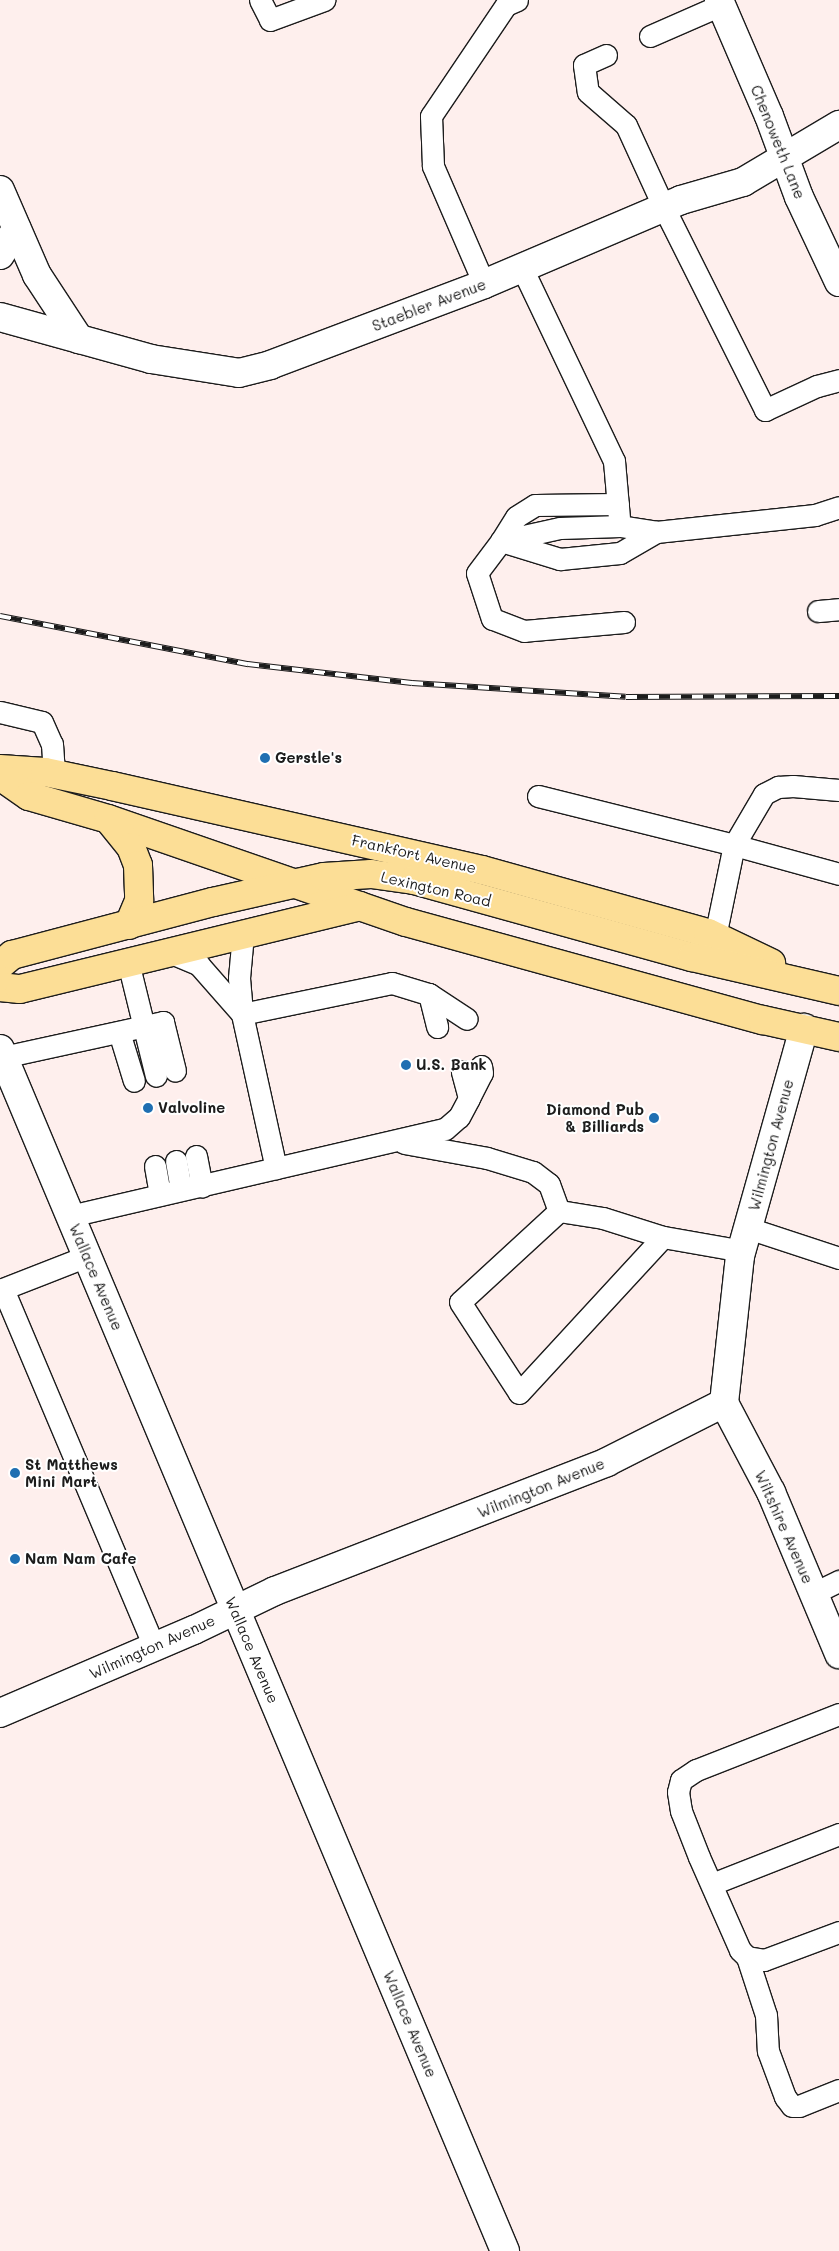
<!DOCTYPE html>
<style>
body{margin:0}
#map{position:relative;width:839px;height:2251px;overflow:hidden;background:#feefed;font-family:Mali,sans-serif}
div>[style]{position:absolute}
.roads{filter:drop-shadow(1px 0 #1c1c1c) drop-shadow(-1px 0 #1c1c1c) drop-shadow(0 1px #1c1c1c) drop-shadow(0 -1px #1c1c1c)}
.lane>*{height:21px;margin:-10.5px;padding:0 10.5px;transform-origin:10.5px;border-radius:10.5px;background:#fff}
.street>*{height:28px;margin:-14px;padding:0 14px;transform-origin:14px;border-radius:14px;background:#fff}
.secondary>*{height:28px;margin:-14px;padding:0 14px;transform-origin:14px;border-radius:14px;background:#fff}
.primary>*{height:28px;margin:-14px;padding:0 14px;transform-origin:14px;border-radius:14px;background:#fcde96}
.rail>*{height:5.5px;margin-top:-2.75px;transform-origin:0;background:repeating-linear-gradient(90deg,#fff 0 11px,#1c1c1c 0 22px);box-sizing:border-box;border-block:1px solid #1c1c1c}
.dots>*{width:14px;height:14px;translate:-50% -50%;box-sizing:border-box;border:2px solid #fff;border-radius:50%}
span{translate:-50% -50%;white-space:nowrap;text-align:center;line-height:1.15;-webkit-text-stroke:4px #fff;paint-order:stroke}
.street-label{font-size:15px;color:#1c1c1c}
.poi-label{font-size:15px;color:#1c1c1c;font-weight:700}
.left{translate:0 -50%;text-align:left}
.right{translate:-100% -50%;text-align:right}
</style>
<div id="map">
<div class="roads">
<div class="lane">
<i style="left:260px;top:0;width:22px;rotate:63deg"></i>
<i style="left:270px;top:20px;width:58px;rotate:-20.3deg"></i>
<i style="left:650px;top:36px;width:77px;rotate:-23.6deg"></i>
<i style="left:606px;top:55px;width:24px;rotate:156deg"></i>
<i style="left:584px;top:65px;width:27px;rotate:82deg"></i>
<i style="left:588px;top:92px;width:50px;rotate:41deg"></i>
<i style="left:626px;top:125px;width:91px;rotate:65.4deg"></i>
<i style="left:664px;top:208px;width:226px;rotate:63.4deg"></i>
<i style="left:765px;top:410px;width:57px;rotate:-24.8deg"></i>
<i style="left:817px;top:386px;width:23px;rotate:-15deg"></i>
<i style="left:522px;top:268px;width:214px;rotate:64.5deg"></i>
<i style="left:614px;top:461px;width:57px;rotate:85deg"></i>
<i style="left:484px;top:284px;width:129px;rotate:-113.4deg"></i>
<i style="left:433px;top:166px;width:50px;rotate:-92.3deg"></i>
<i style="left:431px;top:116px;width:134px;rotate:-56deg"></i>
<i style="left:506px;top:5px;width:12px;rotate:-24deg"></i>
<i style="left:618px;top:504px;width:83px;rotate:179.3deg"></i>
<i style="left:535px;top:505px;width:22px;rotate:148deg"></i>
<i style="left:516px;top:517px;width:28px;rotate:122deg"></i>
<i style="left:501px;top:541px;width:62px;rotate:17deg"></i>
<i style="left:560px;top:559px;width:60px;rotate:-5.7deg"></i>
<i style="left:620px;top:553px;width:42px;rotate:-30.3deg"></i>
<i style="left:818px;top:611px;width:21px;rotate:-5deg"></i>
<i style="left:624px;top:622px;width:100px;rotate:174.9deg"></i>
<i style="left:524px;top:631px;width:34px;rotate:-159deg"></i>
<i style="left:492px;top:619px;width:48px;rotate:-108.1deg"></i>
<i style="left:477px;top:573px;width:40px;rotate:-53deg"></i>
<i style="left:501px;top:541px;width:60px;rotate:-12.4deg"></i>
<i style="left:560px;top:528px;width:60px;rotate:-1.9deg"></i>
<i style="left:620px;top:526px;width:36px;rotate:9deg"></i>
<i style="left:656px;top:532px;width:160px;rotate:-6.1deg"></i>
<i style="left:815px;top:515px;width:25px;rotate:-18deg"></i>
<i style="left:0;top:712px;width:43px;rotate:13.4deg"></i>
<i style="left:42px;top:722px;width:24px;rotate:66deg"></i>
<i style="left:52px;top:744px;width:30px;rotate:86deg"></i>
<i style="left:538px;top:796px;width:202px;rotate:14deg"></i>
<i style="left:734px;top:845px;width:59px;rotate:-59.5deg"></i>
<i style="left:764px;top:794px;width:16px;rotate:-27deg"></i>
<i style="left:778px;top:787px;width:15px;rotate:-4deg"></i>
<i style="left:793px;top:786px;width:46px;rotate:5deg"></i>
<i style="left:243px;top:934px;width:44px;rotate:95.2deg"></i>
<i style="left:239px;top:978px;width:36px;rotate:85deg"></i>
<i style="left:242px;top:1014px;width:158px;rotate:77.6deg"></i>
<i style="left:712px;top:951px;width:108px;rotate:-78.3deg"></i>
<i style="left:734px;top:845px;width:109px;rotate:15.4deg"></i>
<i style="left:169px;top:952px;width:33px;rotate:23deg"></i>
<i style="left:199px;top:965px;width:65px;rotate:48.7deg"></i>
<i style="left:128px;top:962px;width:117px;rotate:76.2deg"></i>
<i style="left:429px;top:994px;width:34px;rotate:76deg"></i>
<i style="left:242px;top:1014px;width:153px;rotate:-11.7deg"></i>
<i style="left:392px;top:983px;width:39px;rotate:17deg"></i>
<i style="left:429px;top:994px;width:45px;rotate:33.3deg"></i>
<i style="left:119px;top:1032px;width:51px;rotate:73deg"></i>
<i style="left:3px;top:1057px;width:164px;rotate:-12.3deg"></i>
<i style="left:163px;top:1022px;width:50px;rotate:76.2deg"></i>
<i style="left:469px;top:1098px;width:28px;rotate:-63deg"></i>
<i style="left:482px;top:1073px;width:7px;rotate:-98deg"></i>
<i style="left:404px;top:1143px;width:84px;rotate:10.2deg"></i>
<i style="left:487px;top:1158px;width:48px;rotate:16.9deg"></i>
<i style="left:533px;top:1172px;width:20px;rotate:37deg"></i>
<i style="left:549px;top:1184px;width:29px;rotate:70deg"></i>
<i style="left:196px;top:1156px;width:31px;rotate:79deg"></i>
<i style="left:176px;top:1161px;width:29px;rotate:80deg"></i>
<i style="left:155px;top:1166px;width:29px;rotate:80deg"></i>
<i style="left:70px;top:1216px;width:385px;rotate:-13.1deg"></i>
<i style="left:445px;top:1129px;width:18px;rotate:-41deg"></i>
<i style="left:459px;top:1117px;width:21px;rotate:-62deg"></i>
<i style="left:469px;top:1098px;width:28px;rotate:-105deg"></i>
<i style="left:748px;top:1228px;width:96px;rotate:18.2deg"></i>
<i style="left:663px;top:1237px;width:63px;rotate:-162.4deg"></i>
<i style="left:603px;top:1218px;width:45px;rotate:-171deg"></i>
<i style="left:559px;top:1211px;width:134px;rotate:137.4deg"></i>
<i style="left:460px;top:1302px;width:108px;rotate:57deg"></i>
<i style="left:519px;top:1393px;width:212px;rotate:-47.3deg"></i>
<i style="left:663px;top:1237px;width:80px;rotate:10deg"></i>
<i style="left:87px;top:1256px;width:90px;rotate:158.6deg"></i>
<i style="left:3px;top:1289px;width:389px;rotate:67.1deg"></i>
<i style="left:814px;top:1593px;width:28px;rotate:-26deg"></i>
<i style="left:839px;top:1714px;width:154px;rotate:158.6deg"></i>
<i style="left:696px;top:1770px;width:18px;rotate:146deg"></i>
<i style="left:681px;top:1780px;width:12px;rotate:104deg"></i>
<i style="left:678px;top:1792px;width:19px;rotate:81deg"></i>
<i style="left:681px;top:1811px;width:49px;rotate:68.6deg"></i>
<i style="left:699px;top:1857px;width:102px;rotate:66.2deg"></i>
<i style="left:740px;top:1950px;width:10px;rotate:45deg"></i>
<i style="left:747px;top:1957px;width:17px;rotate:10deg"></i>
<i style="left:764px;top:1960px;width:80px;rotate:-20.5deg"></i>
<i style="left:712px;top:1884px;width:136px;rotate:-21.5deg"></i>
<i style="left:747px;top:1957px;width:61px;rotate:71.9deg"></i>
<i style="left:766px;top:2015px;width:36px;rotate:87deg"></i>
<i style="left:768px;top:2051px;width:49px;rotate:69.7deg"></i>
<i style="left:785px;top:2097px;width:11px;rotate:52deg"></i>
<i style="left:792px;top:2106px;width:7px"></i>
<i style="left:799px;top:2106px;width:43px;rotate:-21.8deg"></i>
</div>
<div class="street">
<i style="left:0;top:190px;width:93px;rotate:66.5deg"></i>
<i style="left:37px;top:275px;width:77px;rotate:56.7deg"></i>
<i style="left:0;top:255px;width:31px;rotate:-58deg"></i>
<i style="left:0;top:317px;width:157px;rotate:15.5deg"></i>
<i style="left:151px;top:359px;width:89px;rotate:9deg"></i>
<i style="left:239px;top:373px;width:32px;rotate:-14deg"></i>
<i style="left:270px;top:365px;width:229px;rotate:-20.7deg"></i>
<i style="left:484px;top:284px;width:214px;rotate:-23.1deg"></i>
<i style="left:681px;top:200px;width:65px;rotate:-16.2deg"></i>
<i style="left:743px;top:182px;width:112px;rotate:-30.7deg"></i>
<i style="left:0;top:1049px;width:1304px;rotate:67.21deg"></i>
<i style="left:724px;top:1403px;width:101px;rotate:62.2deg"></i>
<i style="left:771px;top:1492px;width:176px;rotate:67.2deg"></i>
<i style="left:0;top:1713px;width:211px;rotate:-23.2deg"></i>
<i style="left:194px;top:1630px;width:90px;rotate:-25.7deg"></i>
<i style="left:275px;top:1591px;width:356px;rotate:-21.2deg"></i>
<i style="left:607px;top:1462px;width:131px;rotate:-26.8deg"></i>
<i style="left:724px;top:1403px;width:148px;rotate:-83.8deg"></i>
<i style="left:740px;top:1256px;width:237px;rotate:-74.3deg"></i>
</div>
<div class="secondary">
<i style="left:719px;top:0;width:126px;rotate:66.7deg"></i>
<i style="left:769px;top:116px;width:86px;rotate:69.7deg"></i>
<i style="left:799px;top:197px;width:94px;rotate:64.8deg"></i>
</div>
<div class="primary">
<i style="left:0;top:769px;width:45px;rotate:3.8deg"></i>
<i style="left:45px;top:772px;width:68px;rotate:11.8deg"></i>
<i style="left:112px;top:786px;width:379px;rotate:12.8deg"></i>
<i style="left:482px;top:870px;width:235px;rotate:15.6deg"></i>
<i style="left:708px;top:933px;width:70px;rotate:25.5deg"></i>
<i style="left:0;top:776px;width:35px;rotate:35deg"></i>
<i style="left:29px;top:796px;width:82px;rotate:16.2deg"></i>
<i style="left:108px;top:819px;width:315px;rotate:19.1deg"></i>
<i style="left:406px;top:922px;width:370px;rotate:15.4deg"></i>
<i style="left:763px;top:1020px;width:78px;rotate:12.6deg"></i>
<i style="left:109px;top:820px;width:35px;rotate:51deg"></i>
<i style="left:131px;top:847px;width:19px;rotate:69deg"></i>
<i style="left:138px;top:865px;width:36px;rotate:88deg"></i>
<i style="left:139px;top:901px;width:26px;rotate:113deg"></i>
<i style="left:0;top:965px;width:16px;rotate:-40deg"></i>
<i style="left:12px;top:955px;width:208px;rotate:-14.8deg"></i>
<i style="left:213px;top:902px;width:114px;rotate:-12.7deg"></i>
<i style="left:324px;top:877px;width:47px;rotate:-3.7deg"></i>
<i style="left:371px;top:874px;width:43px;rotate:7.9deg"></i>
<i style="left:414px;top:880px;width:288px;rotate:15.5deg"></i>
<i style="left:692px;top:957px;width:151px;rotate:13deg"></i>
<i style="left:0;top:987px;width:20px;rotate:6deg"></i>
<i style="left:20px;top:989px;width:350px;rotate:-13.7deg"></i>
</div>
</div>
<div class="rail">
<i style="left:0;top:616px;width:253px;rotate:11deg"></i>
<i style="left:248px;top:664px;width:165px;rotate:6.6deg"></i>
<i style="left:412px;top:683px;width:214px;rotate:3.7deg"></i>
<i style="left:626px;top:697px;width:213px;rotate:-0.3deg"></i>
</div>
<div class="dots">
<i style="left:265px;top:758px;background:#1f6fb2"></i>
<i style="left:406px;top:1065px;background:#1f6fb2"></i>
<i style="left:148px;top:1108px;background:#1f6fb2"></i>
<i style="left:654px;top:1118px;background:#1f6fb2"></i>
<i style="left:15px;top:1473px;background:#1f6fb2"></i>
<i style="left:15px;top:1559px;background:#1f6fb2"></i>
</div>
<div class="street-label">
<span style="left:778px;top:142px;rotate:68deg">Chenoweth Lane</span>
<span style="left:429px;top:305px;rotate:-21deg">Staebler Avenue</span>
<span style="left:414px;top:854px;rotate:13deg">Frankfort Avenue</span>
<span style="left:436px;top:889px;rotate:13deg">Lexington Road</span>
<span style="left:771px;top:1145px;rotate:-75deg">Wilmington Avenue</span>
<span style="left:96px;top:1277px;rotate:67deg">Wallace Avenue</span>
<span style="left:541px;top:1488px;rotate:-22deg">Wilmington Avenue</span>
<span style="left:784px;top:1527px;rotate:66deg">Wiltshire Avenue</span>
<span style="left:152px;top:1647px;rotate:-24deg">Wilmington Avenue</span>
<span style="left:252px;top:1650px;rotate:67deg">Wallace Avenue</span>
<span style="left:410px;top:2024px;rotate:67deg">Wallace Avenue</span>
</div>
<div class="poi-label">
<span class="left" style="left:275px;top:758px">Gerstle's</span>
<span class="left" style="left:416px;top:1065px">U.S. Bank</span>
<span class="left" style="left:158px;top:1108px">Valvoline</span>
<span class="right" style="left:644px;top:1118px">Diamond Pub<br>&amp; Billiards</span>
<span class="left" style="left:25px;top:1473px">St Matthews<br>Mini Mart</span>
<span class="left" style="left:25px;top:1559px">Nam Nam Cafe</span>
</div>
</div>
